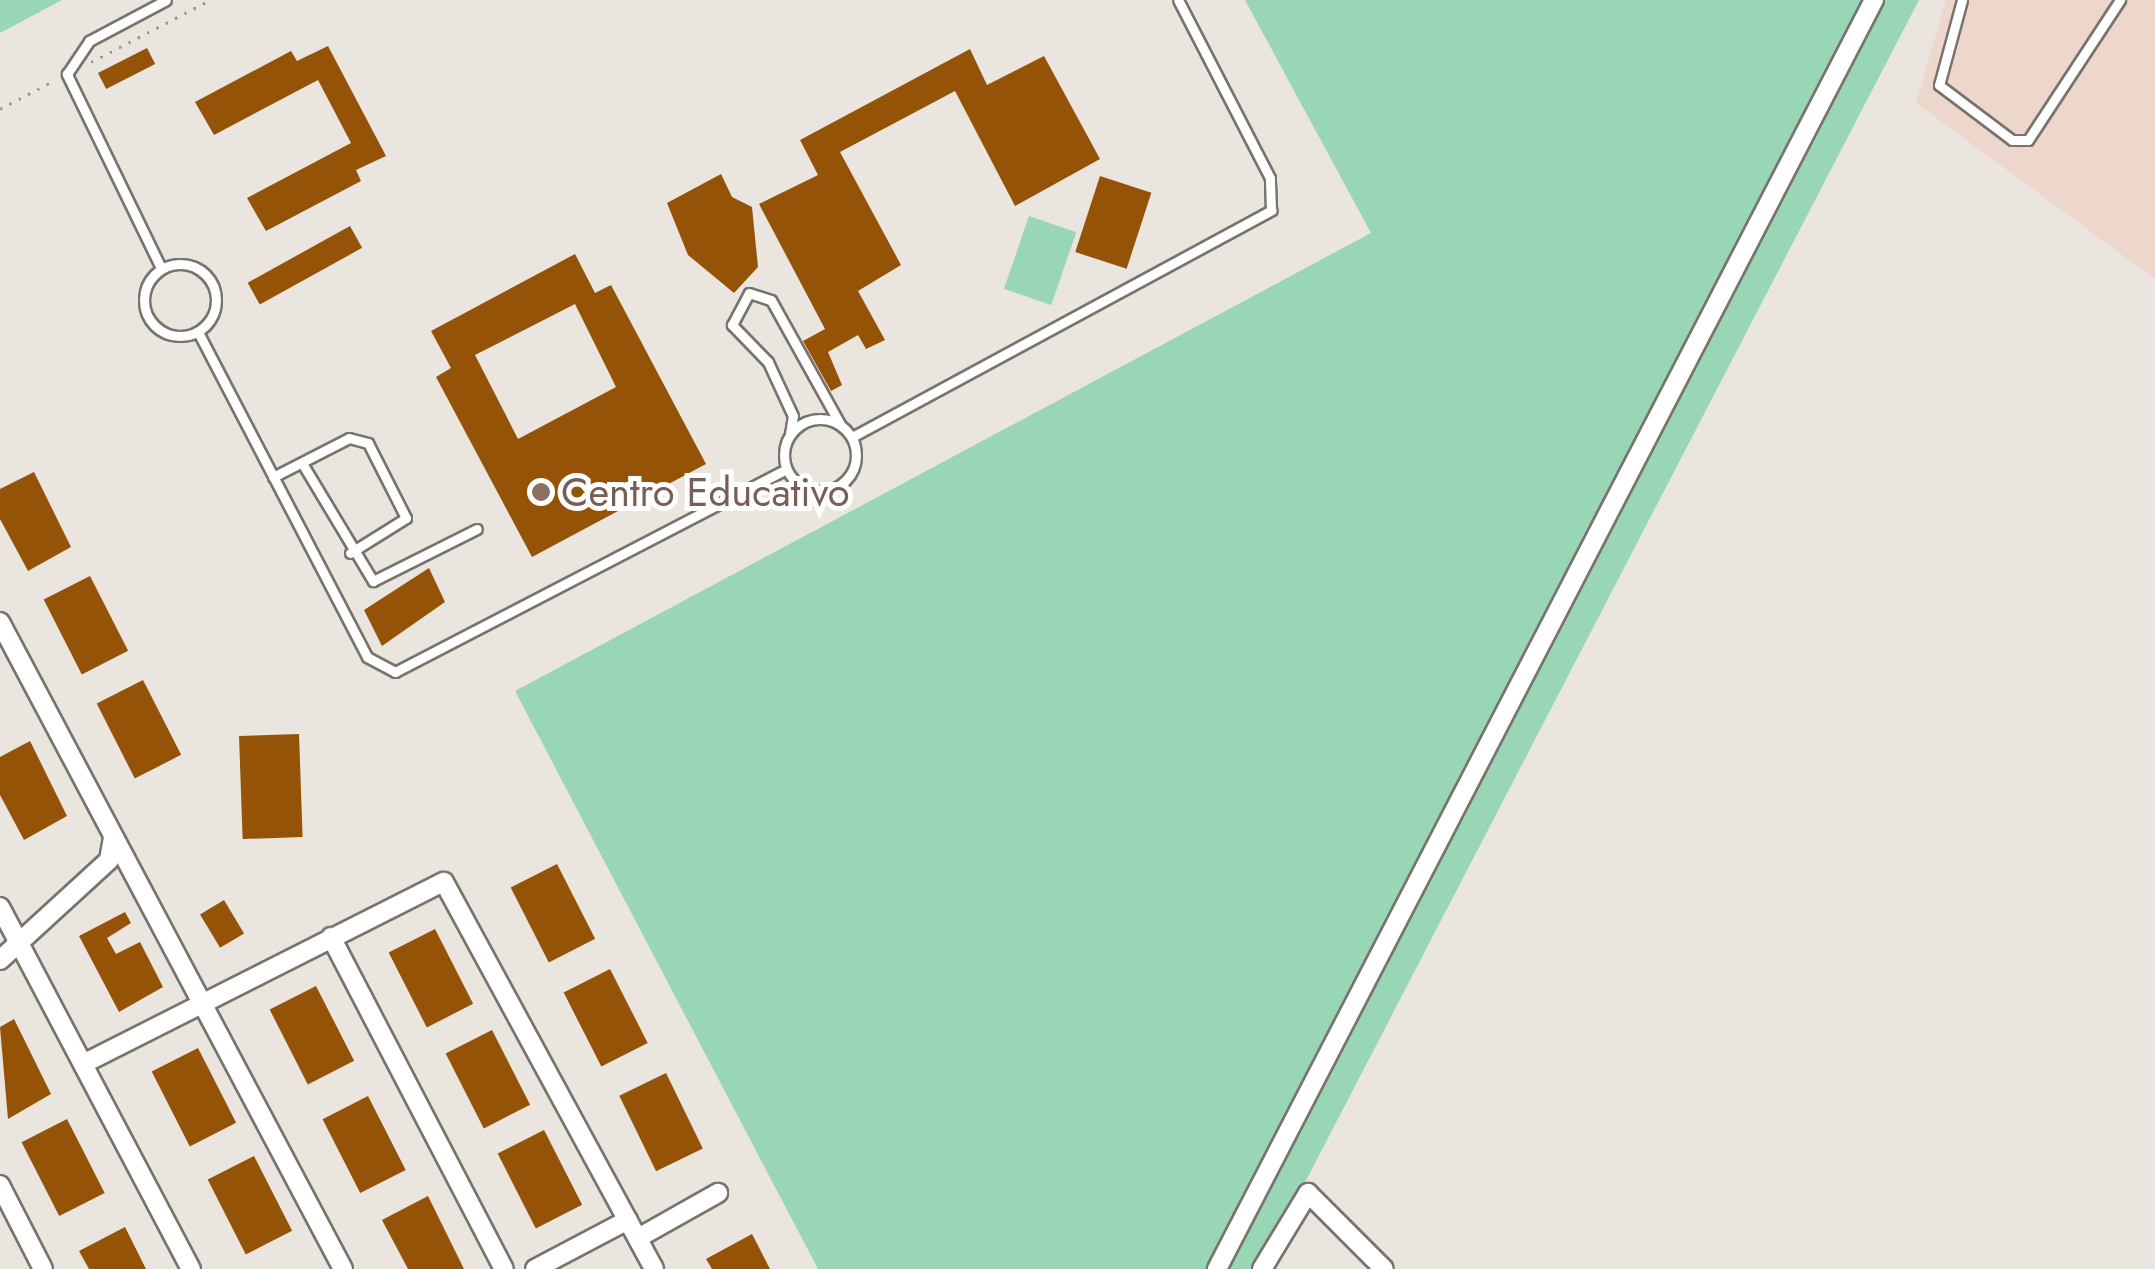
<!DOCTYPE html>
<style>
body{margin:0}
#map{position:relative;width:2155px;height:1269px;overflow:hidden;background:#eae5de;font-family:Jost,sans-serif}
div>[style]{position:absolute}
.medical>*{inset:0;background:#edd6cb}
.green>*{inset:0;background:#99d6b6;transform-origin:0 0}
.building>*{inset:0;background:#955308;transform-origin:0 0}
.path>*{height:2.5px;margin-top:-1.25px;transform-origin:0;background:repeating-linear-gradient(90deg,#9a9691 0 2.5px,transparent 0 10.5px)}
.roads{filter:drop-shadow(2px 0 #78736d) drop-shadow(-2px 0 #78736d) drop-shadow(0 2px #78736d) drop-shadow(0 -2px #78736d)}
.service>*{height:9px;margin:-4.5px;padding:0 4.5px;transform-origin:4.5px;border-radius:4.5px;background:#fff}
.service>.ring{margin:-4.5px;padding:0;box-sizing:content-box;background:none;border:9px solid #fff;border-radius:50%}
.minor>*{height:18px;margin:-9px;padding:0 9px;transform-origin:9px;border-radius:9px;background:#fff}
.dots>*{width:28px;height:28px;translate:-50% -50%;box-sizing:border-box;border:5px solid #fff;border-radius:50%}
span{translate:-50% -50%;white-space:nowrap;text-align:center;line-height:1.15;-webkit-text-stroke:10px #fff;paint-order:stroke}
.education-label{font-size:40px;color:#785e54}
.left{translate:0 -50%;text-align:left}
</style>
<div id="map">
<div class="medical">
<i style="clip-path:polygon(1946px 0,2155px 0,2155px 279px,1916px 103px)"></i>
</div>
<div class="green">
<i style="clip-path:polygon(0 0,62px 0,0 33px)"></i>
<i style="clip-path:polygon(1245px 0,1919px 0,1260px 1269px,818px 1269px,515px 691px,1371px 233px)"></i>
<i style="left:1029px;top:216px;width:50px;height:77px;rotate:19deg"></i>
</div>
<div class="building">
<i style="clip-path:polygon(328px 46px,386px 156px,356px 170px,361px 181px,266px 231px,247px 198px,351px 143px,318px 80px,214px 135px,195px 102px,291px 51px,297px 61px)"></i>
<i style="left:147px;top:48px;width:18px;height:55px;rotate:63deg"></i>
<i style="clip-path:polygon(970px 49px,987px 85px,1044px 56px,1100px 159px,1015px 206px,955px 91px,840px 152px,901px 265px,858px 291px,885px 340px,866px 349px,858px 335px,828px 352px,842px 385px,831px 391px,803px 341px,825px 329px,759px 204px,818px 175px,800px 140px)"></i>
<i style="clip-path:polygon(721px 174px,732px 197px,752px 207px,758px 267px,734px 293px,688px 255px,667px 203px)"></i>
<i style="left:1100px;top:176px;width:54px;height:80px;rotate:18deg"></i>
<i style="left:350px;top:226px;width:25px;height:117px;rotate:61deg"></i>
<i style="clip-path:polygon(evenodd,575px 254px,595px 293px,611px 285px,706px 464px,532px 557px,436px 377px,451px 368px,431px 331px,575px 254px,575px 304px,616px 387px,518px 439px,475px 355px,575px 304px)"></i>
<i style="clip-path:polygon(34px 472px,71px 547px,28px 571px,0 519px,0 489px)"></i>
<i style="clip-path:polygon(429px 568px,445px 602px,382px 646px,364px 610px)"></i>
<i style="left:90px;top:576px;width:84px;height:52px;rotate:63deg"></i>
<i style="left:143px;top:680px;width:84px;height:52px;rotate:63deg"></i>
<i style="left:299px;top:734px;width:103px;height:60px;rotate:88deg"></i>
<i style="clip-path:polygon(30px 741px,67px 816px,24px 840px,0 795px,0 757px)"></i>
<i style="left:557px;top:864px;width:84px;height:52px;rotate:63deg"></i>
<i style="left:224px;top:900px;width:39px;height:28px;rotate:59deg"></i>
<i style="clip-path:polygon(125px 912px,131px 923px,107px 938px,116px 954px,140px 942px,163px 987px,119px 1012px,79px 936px)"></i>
<i style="left:435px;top:929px;width:84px;height:52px;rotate:63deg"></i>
<i style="left:610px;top:969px;width:83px;height:52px;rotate:63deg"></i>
<i style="left:316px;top:986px;width:84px;height:52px;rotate:63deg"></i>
<i style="clip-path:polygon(14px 1019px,51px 1094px,8px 1119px,0 1027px)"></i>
<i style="left:492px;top:1030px;width:84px;height:52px;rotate:63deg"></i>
<i style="left:198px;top:1048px;width:84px;height:52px;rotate:63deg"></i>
<i style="left:666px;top:1073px;width:84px;height:52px;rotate:64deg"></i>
<i style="left:368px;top:1096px;width:83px;height:51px;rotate:63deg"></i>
<i style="left:67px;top:1119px;width:83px;height:51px;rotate:63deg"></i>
<i style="left:544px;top:1130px;width:84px;height:52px;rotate:63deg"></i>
<i style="left:254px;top:1156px;width:84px;height:52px;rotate:63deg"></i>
<i style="clip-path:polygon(428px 1196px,464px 1269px,408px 1269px,382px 1220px)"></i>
<i style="clip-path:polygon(125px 1227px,146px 1269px,89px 1269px,79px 1251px)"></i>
<i style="clip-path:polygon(752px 1234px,770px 1269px,712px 1269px,706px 1259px)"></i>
</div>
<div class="path">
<i style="left:91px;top:62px;width:134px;rotate:-27.5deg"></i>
<i style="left:0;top:109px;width:60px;rotate:-27.8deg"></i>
</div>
<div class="roads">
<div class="service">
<i style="left:1962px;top:0;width:88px;rotate:105.1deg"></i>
<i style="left:1939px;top:85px;width:91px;rotate:37deg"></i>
<i style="left:2012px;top:140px;width:16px"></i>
<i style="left:2028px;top:140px;width:168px;rotate:-56.7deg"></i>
<i class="ring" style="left:144px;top:264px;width:63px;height:63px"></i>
<i style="left:161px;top:268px;width:216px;rotate:-115.9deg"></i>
<i style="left:67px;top:74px;width:40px;rotate:-56deg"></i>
<i style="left:89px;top:41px;width:87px;rotate:-28deg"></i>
<i style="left:198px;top:332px;width:366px;rotate:62.5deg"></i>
<i style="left:367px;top:657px;width:32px;rotate:28deg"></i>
<i style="left:395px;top:672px;width:441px;rotate:-27.4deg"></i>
<i class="ring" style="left:784px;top:419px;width:63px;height:63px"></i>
<i style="left:790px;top:434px;width:18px;rotate:-81deg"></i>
<i style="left:793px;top:416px;width:60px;rotate:-114.8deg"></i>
<i style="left:768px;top:362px;width:52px;rotate:-134.2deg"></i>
<i style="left:732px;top:325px;width:36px;rotate:-62deg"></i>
<i style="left:749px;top:293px;width:23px;rotate:18deg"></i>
<i style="left:771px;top:300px;width:142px;rotate:60.9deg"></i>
<i style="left:852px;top:437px;width:477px;rotate:-28.4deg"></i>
<i style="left:1271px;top:210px;width:32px;rotate:-92deg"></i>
<i style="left:1270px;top:178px;width:200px;rotate:-117.3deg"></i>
<i style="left:302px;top:463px;width:138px;rotate:59deg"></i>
<i style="left:373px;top:581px;width:116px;rotate:-26.6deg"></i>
<i style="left:273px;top:477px;width:85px;rotate:-27.2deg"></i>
<i style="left:349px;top:438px;width:20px;rotate:15deg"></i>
<i style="left:368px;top:443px;width:84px;rotate:63.1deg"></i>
<i style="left:406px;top:518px;width:66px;rotate:148deg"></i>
</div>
<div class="minor">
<i style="left:0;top:622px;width:732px;rotate:62.07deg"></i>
<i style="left:0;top:907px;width:409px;rotate:62.2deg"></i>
<i style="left:331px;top:937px;width:374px;rotate:62.5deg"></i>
<i style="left:0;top:960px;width:148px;rotate:-42.5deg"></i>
<i style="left:109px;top:860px;width:23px;rotate:-80deg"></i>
<i style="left:83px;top:1064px;width:404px;rotate:-26.8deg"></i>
<i style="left:444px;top:882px;width:440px;rotate:61.5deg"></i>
<i style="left:0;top:1185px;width:94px;rotate:62.9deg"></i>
<i style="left:638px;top:1238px;width:92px;rotate:-29.4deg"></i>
<i style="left:535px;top:1269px;width:105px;rotate:-27.8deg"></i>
<i style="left:1217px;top:1269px;width:1429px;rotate:-62.63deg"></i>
<i style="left:1262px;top:1269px;width:89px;rotate:-58.8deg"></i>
<i style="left:1308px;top:1193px;width:107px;rotate:45deg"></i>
</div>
</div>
<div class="dots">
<i style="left:541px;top:492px;background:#8d6e63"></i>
</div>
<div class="education-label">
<span class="left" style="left:561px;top:492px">Centro Educativo</span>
</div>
</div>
